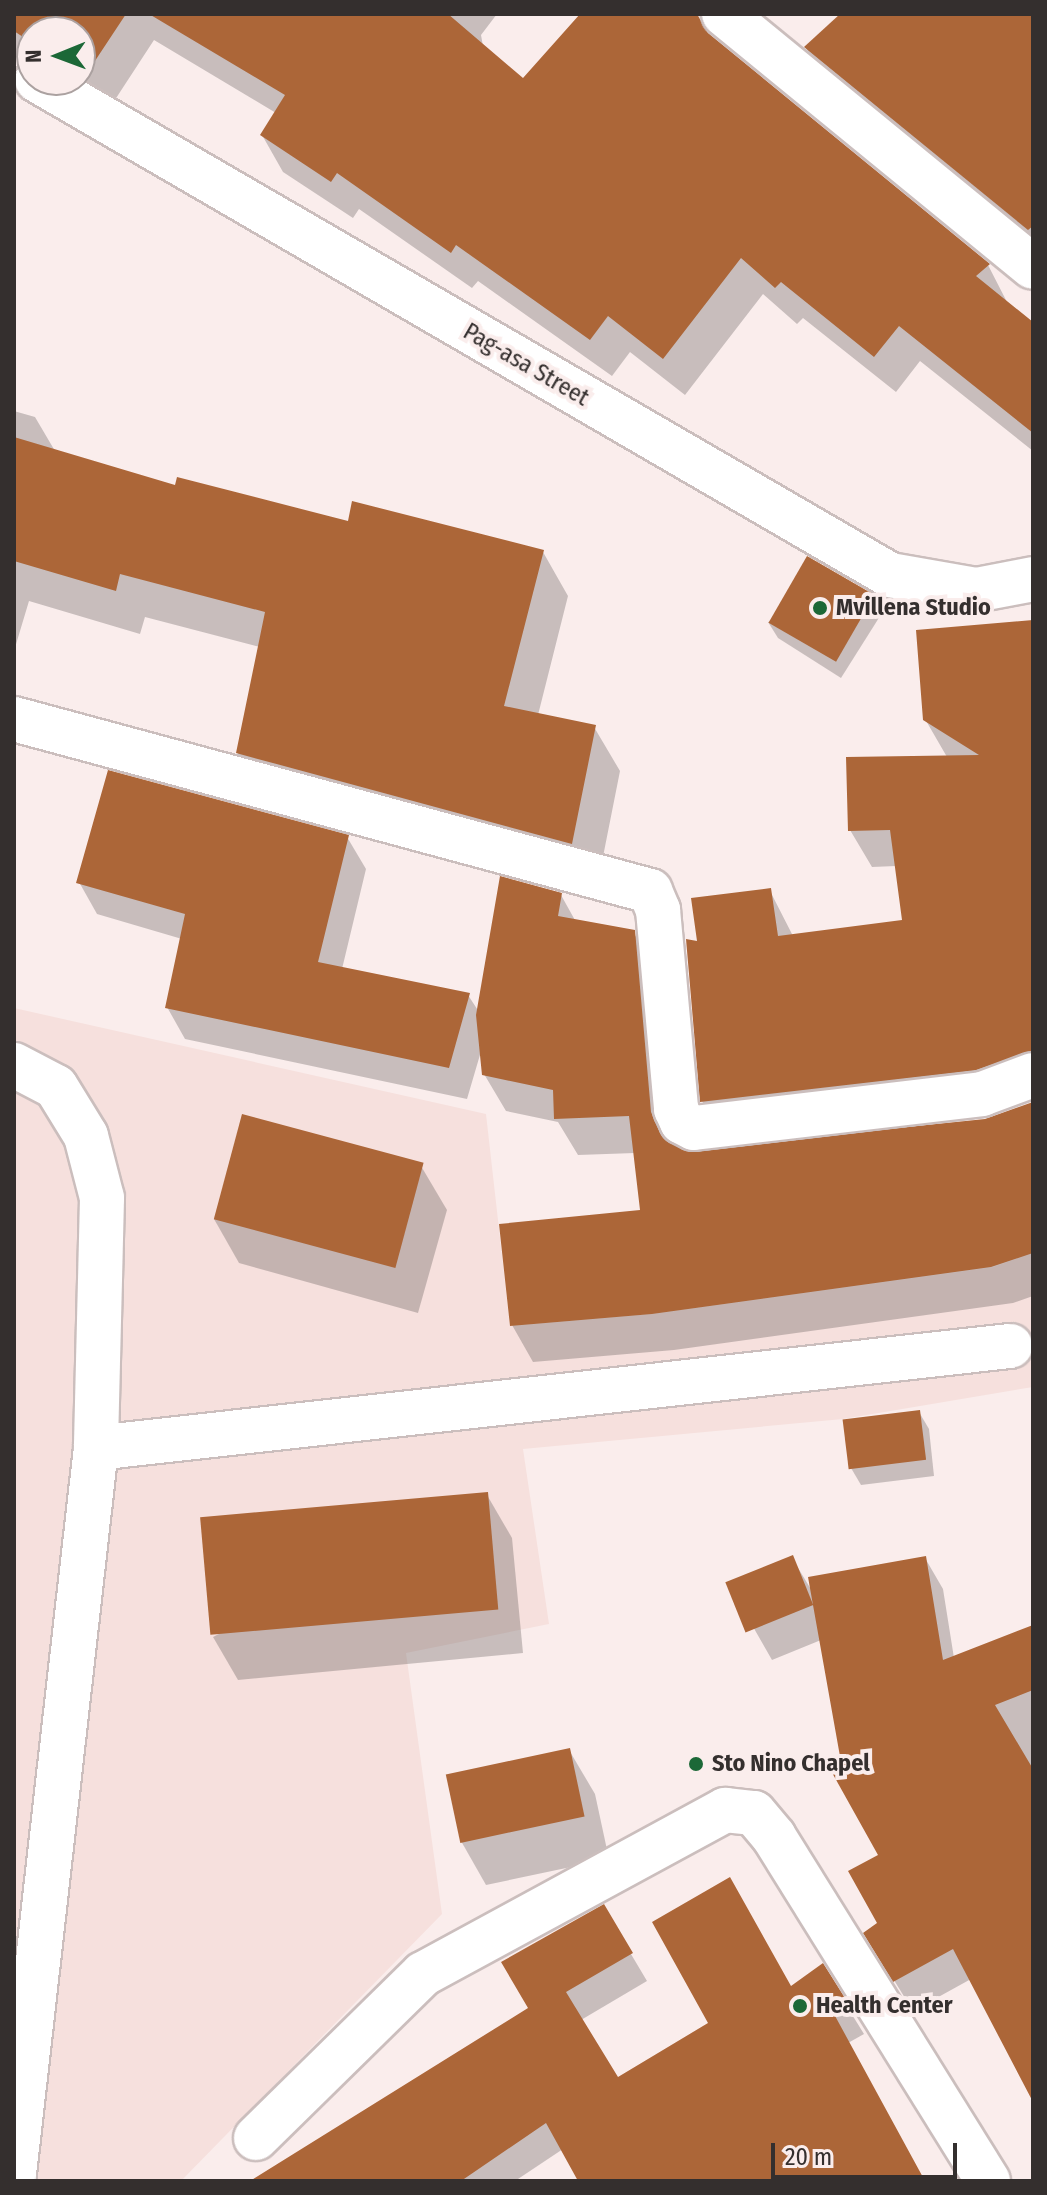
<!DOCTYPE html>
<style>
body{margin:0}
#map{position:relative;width:1047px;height:2195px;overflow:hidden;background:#faedec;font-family:"Fira Sans Condensed",sans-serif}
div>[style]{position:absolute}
.built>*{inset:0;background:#f6e0dd}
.shadow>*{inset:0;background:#0003}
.building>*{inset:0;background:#ac6638;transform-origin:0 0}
.roads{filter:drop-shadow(2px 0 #cbbebd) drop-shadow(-2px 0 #cbbebd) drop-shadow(0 2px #cbbebd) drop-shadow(0 -2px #cbbebd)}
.minor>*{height:44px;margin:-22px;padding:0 22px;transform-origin:22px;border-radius:22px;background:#fff}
.dots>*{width:22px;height:22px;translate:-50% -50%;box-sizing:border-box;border:4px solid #faedec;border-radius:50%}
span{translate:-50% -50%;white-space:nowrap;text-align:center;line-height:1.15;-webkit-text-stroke:8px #faedec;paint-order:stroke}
.street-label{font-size:24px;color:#342f2e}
.poi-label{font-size:24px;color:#342f2e;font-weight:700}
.left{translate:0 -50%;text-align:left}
.frame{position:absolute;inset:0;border:16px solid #342f2e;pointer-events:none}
.north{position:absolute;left:16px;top:16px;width:80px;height:80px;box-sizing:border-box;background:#faedec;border:2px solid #aba1a0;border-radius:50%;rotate:269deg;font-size:22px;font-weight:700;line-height:32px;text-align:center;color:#342f2e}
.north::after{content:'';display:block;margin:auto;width:28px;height:36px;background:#1c6837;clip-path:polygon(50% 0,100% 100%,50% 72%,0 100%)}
.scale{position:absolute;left:771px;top:2143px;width:186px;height:36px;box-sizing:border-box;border:4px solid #342f2e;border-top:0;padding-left:10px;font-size:24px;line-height:28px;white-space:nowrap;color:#342f2e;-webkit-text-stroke:6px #faedec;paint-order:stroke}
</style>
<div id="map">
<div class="built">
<i style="clip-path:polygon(14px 1008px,486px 1114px,510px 1326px,652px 1314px,993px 1267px,1033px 1253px,1033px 1387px,843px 1419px,523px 1449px,549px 1624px,406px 1653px,442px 1914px,181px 2181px,14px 2181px)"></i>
</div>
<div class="shadow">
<i style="clip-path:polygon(14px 14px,497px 14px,481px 35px,483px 46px,523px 80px,583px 14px,676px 14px,988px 265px,1008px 304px,1033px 324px,1033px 451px,920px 361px,896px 392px,803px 318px,797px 324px,763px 294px,685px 395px,630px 352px,612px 376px,478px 281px,472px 288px,359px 209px,353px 218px,283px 172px,262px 135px,276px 113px,154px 40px,107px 112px,80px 80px,80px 32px,32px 32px,32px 65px,14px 54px)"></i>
<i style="clip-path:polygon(843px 14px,1033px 14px,1033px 250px,825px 79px,806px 48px)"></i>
<i style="clip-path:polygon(14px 411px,35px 417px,55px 451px,177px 488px,349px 523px,543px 552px,568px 596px,538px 715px,594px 727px,620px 771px,597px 887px,264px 797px,238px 753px,260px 647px,145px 617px,140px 634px,29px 601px,14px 651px)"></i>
<i style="clip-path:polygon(873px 596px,882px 613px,841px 678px,778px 638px,768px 622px)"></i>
<i style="clip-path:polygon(1033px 620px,1033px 1095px,724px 1138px,702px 1101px,699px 943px,770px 891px,793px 936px,904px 921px,896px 866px,872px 867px,850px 830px,947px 757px,925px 719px)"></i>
<i style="clip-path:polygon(347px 837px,366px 869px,342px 969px,468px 995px,479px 1012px,561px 895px,576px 922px,633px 932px,655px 969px,671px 1144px,682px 1152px,985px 1121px,1033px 1104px,1033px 1296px,1013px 1303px,674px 1350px,533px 1362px,512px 1325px,642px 1212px,635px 1153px,578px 1155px,558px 1122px,506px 1111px,484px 1074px,482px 1048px,467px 1099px,185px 1039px,167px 1007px,182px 939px,97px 914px,79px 882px)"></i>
<i style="clip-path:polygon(421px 1166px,447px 1210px,418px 1313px,239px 1263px,214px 1219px)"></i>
<i style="clip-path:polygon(919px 1412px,929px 1429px,934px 1476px,861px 1485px,851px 1468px)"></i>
<i style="clip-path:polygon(487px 1495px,512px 1538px,523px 1653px,238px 1680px,213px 1637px)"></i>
<i style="clip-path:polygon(792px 1558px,812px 1591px,925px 1558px,943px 1589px,954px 1658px,1033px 1627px,1033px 2094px,971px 1979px,913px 2011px,884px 1964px,881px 1855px,843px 1763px,821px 1640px,772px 1660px,728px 1583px)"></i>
<i style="clip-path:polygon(569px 1750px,595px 1794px,609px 1859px,486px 1885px,461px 1841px)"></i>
<i style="clip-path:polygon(603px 1907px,647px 1981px,581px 2020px,618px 2080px,790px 1989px,822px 1966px,864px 2034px,848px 2043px,924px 2181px,581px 2181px,563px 2149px,515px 2181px,255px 2181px,530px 2008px)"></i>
</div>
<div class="building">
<i style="clip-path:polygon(14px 14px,126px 14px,85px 76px,80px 73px,80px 32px,32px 32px,32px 43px,14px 31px)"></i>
<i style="clip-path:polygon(149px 14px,448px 14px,523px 78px,580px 14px,697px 14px,708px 33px,990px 264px,976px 276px,1033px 322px,1033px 433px,899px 326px,874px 357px,781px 282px,775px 288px,741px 258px,663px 359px,608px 316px,590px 340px,456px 245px,451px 253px,337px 173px,331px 182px,260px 135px,285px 95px)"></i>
<i style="clip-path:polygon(840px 14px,1033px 14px,1033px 226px,1028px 230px,804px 47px)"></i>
<i style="clip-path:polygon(14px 437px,175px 485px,177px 477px,348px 521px,352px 501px,544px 550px,504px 706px,596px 725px,572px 844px,236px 753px,265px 612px,120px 574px,116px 591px,14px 561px)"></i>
<i style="left:807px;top:556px;width:78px;height:77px;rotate:30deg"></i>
<i style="clip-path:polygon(1033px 620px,1033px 1051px,976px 1070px,700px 1102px,686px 939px,697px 941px,691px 898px,771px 888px,778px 936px,902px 920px,890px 830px,848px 831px,846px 757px,979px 755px,923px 720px,916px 630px)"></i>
<i style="clip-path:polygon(108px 770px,349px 835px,318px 962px,470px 993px,449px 1068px,165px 1008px,185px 914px,76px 883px)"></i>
<i style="clip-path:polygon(500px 876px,562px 893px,558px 916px,635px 930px,651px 1112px,660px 1133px,683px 1150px,985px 1119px,1033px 1102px,1033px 1253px,991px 1267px,652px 1314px,510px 1326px,499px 1224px,640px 1210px,629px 1116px,554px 1119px,553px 1090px,482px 1075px,476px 1015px)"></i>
<i style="left:242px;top:1114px;width:188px;height:109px;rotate:15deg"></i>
<i style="left:920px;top:1410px;width:50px;height:78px;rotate:83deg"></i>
<i style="left:488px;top:1492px;width:118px;height:289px;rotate:85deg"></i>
<i style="left:793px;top:1555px;width:54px;height:73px;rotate:68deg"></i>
<i style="clip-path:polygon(926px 1556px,943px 1660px,1033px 1625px,1033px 1690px,995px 1705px,1033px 1769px,1033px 2102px,953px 1949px,893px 1982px,863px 1933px,877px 1923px,848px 1871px,878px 1855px,830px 1769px,841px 1762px,808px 1577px)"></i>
<i style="left:570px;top:1748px;width:70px;height:127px;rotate:78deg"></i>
<i style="clip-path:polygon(730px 1877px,791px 1986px,823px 1963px,850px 2006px,834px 2014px,925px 2181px,578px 2181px,546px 2123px,461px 2181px,250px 2181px,528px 2008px,501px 1962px,604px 1904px,633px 1953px,566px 1992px,618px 2077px,708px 2023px,652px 1922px)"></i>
</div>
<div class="roads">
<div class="minor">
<i style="left:724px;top:14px;width:399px;rotate:39.3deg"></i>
<i style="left:37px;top:80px;width:986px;rotate:30.13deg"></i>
<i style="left:890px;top:575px;width:87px;rotate:9.9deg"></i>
<i style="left:976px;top:590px;width:58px;rotate:-10.9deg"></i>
<i style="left:14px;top:719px;width:659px;rotate:15.13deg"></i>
<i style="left:650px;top:891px;width:21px;rotate:67deg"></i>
<i style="left:658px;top:910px;width:200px;rotate:84.8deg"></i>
<i style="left:676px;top:1109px;width:14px;rotate:65deg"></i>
<i style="left:682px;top:1122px;width:13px;rotate:27deg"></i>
<i style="left:694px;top:1128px;width:290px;rotate:-6.7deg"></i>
<i style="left:982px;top:1094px;width:54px;rotate:-20.4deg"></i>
<i style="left:14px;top:1065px;width:47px;rotate:27.6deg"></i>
<i style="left:56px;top:1087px;width:57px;rotate:58.5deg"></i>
<i style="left:86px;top:1136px;width:64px;rotate:75.5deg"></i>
<i style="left:102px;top:1198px;width:250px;rotate:91.4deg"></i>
<i style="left:96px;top:1448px;width:730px;rotate:96.45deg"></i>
<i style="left:96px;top:1448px;width:920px;rotate:-6.37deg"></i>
<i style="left:256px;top:2138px;width:234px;rotate:-44.5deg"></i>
<i style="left:423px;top:1974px;width:344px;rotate:-28.5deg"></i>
<i style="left:725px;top:1810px;width:29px;rotate:6deg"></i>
<i style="left:754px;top:1813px;width:31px;rotate:50deg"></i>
<i style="left:774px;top:1837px;width:405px;rotate:58.1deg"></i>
</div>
</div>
<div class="dots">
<i style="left:820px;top:608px;background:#1c6837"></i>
<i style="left:696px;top:1764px;background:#1c6837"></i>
<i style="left:800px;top:2006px;background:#1c6837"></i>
</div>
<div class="street-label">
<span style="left:526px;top:365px;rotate:30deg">Pag-asa Street</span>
</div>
<div class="poi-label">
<span class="left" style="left:836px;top:608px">Mvillena Studio</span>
<span class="left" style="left:712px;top:1764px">Sto Nino Chapel</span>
<span class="left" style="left:816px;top:2006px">Health Center</span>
</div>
<div class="frame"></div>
<div class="north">N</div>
<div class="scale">20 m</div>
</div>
